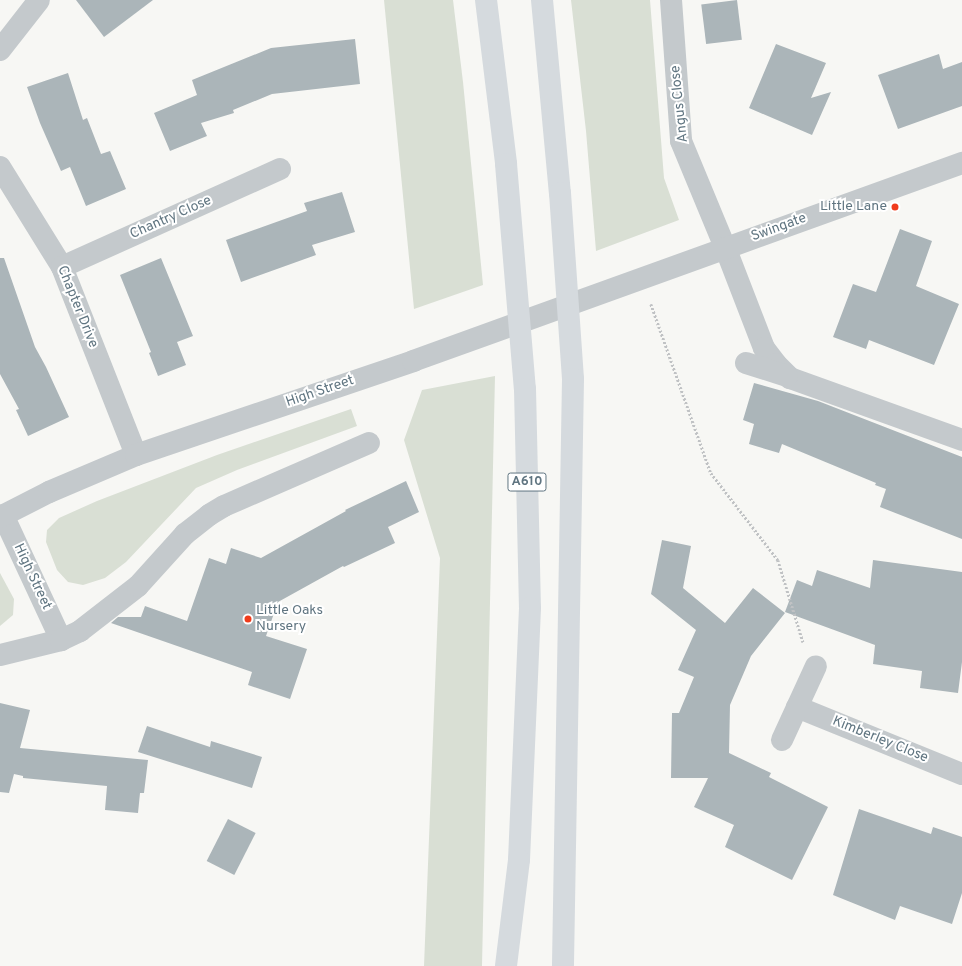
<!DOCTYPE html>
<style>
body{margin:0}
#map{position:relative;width:962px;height:966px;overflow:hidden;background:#f7f7f4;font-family:Overpass,sans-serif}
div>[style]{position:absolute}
.green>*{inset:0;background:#d9dfd4}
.building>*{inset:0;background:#abb5b9;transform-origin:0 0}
.path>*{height:2.5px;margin-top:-1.25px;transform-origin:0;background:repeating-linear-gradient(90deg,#c0c2c4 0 2px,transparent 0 4px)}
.minor>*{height:22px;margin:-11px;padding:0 11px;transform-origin:11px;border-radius:11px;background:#c4c9cc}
.highway>*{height:22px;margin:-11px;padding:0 11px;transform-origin:11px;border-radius:11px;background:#d5dade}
.dots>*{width:11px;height:11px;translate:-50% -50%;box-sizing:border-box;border:2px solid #fff;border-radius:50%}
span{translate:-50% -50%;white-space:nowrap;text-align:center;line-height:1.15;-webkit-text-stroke:4px #fff;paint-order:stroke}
.shield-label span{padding:1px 3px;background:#fff;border:1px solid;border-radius:3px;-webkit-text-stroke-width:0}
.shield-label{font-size:13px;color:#607581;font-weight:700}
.street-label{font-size:14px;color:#607581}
.poi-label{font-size:14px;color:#607581}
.right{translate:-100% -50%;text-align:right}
.left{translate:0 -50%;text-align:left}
</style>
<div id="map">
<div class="green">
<i style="clip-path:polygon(384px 0,453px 0,463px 82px,483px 285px,414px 309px)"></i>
<i style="clip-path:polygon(571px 0,650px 0,664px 178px,679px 220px,596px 251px,586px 131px)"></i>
<i style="clip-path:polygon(495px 376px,482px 966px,424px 966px,440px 558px,404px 440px,422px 390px)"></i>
<i style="clip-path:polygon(351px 409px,357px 426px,237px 470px,196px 488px,126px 562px,105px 578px,83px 585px,68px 582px,57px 570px,46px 542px,47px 530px,59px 518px,97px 501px,217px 455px)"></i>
<i style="clip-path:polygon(0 573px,14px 599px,13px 615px,0 626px)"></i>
</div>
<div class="building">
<i style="clip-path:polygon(76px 0,153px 0,104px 37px)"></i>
<i style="left:737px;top:0;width:40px;height:36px;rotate:83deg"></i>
<i style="clip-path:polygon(355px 39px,360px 84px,272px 94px,233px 110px,234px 113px,201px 123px,207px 136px,170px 151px,154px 113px,197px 95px,192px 80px,271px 48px)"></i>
<i style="clip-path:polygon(776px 44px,826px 63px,811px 98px,831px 92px,812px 135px,749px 108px)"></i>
<i style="clip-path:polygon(939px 54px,943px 69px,962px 62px,962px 106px,898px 129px,878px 75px)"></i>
<i style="clip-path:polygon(68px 73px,83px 120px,87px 118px,101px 154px,110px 151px,126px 189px,86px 206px,70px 167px,61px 171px,40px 123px,27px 87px)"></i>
<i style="clip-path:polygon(342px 192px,355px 232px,312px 245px,316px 255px,241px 282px,226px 240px,307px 211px,304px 203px)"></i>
<i style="clip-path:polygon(900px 229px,932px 241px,916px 286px,959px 304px,934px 365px,869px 340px,866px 349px,833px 337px,853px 284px,876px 292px)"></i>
<i style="clip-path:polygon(0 258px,4px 258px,35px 347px,46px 367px,69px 417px,28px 436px,16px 410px,19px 409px,0 374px)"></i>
<i style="clip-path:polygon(161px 258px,193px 336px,177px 342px,186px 365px,158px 376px,149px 353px,151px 352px,120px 275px)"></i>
<i style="clip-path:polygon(754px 383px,818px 401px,962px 457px,962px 539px,880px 507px,886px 489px,875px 485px,876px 483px,782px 444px,779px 453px,749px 444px,754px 424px,743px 420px)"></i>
<i style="clip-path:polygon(406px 481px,419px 512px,388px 527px,395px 543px,344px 567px,343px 566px,278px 602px,266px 636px,307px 649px,290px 699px,248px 685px,252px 672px,111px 623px,118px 617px,141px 617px,145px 606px,187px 621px,209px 558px,226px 564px,231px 548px,261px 558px,346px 511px,345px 510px)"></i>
<i style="clip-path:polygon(662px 540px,691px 546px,683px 588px,725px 623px,753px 588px,785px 613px,751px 656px,730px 705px,729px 753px,771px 773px,769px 777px,828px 807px,792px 880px,725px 847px,734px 825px,694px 807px,708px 778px,671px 778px,672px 713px,679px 713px,694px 677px,678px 670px,696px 630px,651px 594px)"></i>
<i style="clip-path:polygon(873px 560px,962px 572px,962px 662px,958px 693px,920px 688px,922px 671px,873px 664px,875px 645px,785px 612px,797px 580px,812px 586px,817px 570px,870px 588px)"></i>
<i style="clip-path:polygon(0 703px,30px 710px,20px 748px,148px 760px,144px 793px,140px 793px,138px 813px,105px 810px,107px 786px,23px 778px,23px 776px,14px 774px,9px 793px,0 792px)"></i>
<i style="clip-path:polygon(147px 726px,210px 747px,211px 741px,262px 757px,252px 788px,138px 752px)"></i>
<i style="clip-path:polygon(859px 809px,931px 834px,933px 827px,962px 837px,962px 893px,952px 924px,900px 906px,895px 920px,833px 895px)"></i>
<i style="left:228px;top:819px;width:31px;height:47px;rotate:27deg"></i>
</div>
<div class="path">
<i style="left:651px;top:304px;width:179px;rotate:70.5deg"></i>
<i style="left:711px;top:473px;width:110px;rotate:52.4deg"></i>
<i style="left:778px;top:560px;width:86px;rotate:73deg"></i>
</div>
<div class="minor">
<i style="left:671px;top:0;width:141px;rotate:85.9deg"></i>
<i style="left:681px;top:141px;width:115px;rotate:67.5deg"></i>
<i style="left:725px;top:247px;width:108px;rotate:68.9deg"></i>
<i style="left:764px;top:348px;width:20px;rotate:53deg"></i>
<i style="left:776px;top:364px;width:20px;rotate:45deg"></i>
<i style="left:790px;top:378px;width:183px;rotate:19.8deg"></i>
<i style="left:0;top:50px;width:63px;rotate:-52deg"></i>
<i style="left:0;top:167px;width:118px;rotate:58.2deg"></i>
<i style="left:62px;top:267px;width:202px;rotate:68.5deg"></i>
<i style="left:62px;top:267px;width:239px;rotate:-24.2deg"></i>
<i style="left:746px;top:363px;width:43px;rotate:17.6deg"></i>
<i style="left:3px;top:515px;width:138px;rotate:65.1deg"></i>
<i style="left:0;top:517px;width:55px;rotate:-27deg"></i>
<i style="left:49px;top:492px;width:95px;rotate:-23deg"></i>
<i style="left:136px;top:455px;width:293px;rotate:-18.7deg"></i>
<i style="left:413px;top:361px;width:584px;rotate:-19.83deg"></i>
<i style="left:0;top:655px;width:63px;rotate:-13.8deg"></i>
<i style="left:61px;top:640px;width:21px;rotate:-25deg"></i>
<i style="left:80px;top:631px;width:73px;rotate:-37.8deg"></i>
<i style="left:138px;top:586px;width:70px;rotate:-47.9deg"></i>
<i style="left:185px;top:534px;width:31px;rotate:-38deg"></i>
<i style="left:209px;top:515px;width:17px;rotate:-31deg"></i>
<i style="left:224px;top:506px;width:158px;rotate:-23.5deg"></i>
<i style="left:797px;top:707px;width:178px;rotate:22.1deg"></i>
<i style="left:782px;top:740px;width:81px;rotate:-65.3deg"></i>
</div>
<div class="highway">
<i style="left:486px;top:0;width:165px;rotate:83deg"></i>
<i style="left:506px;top:164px;width:226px;rotate:85.2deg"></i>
<i style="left:525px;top:389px;width:219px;rotate:88.7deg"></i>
<i style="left:530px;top:608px;width:252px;rotate:92.5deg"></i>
<i style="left:519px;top:860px;width:107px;rotate:97deg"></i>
<i style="left:542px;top:0;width:194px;rotate:84.7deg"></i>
<i style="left:560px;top:193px;width:186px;rotate:86deg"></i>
<i style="left:573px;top:379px;width:587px;rotate:90.98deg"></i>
</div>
<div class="dots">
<i style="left:895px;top:207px;background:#f03b1b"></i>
<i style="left:248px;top:619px;background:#f03b1b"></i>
</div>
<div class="shield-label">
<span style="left:527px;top:482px">A610</span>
</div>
<div class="street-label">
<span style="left:680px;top:104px;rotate:-96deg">Angus Close</span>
<span style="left:171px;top:218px;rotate:-24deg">Chantry Close</span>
<span style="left:779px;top:228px;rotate:-20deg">Swingate</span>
<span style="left:77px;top:307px;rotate:68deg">Chapter Drive</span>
<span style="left:320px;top:392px;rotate:-19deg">High Street</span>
<span style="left:32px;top:577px;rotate:65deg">High Street</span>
<span style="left:880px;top:740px;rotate:22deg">Kimberley Close</span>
</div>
<div class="poi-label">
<span class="right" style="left:887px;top:207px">Little Lane</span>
<span class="left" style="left:256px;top:619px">Little Oaks<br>Nursery</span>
</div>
</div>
